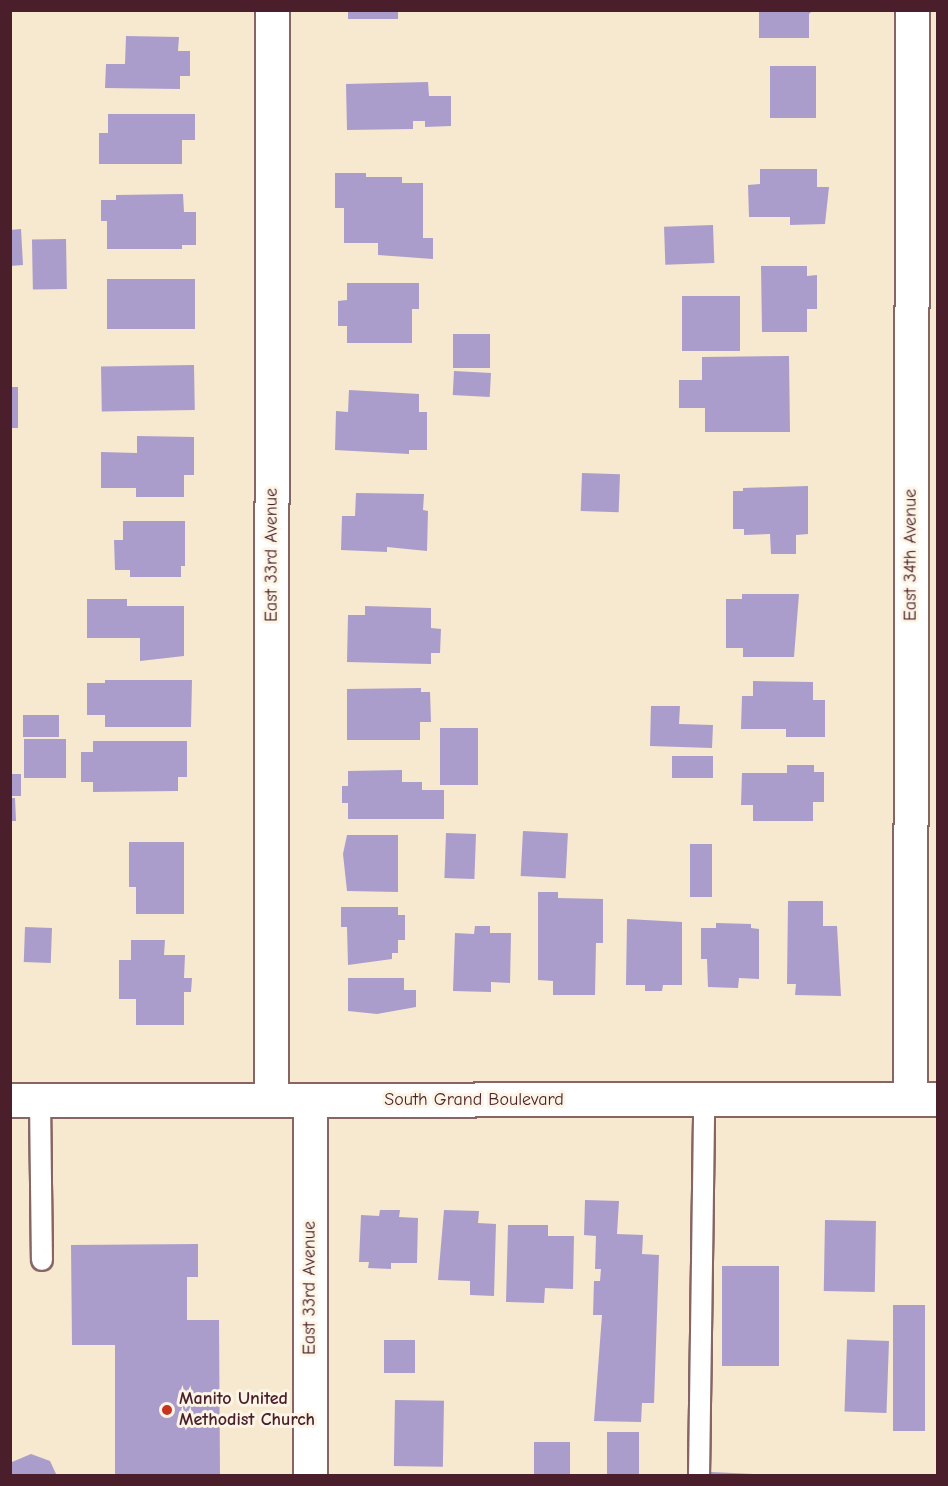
<!DOCTYPE html>
<style>
body{margin:0}
#map{position:relative;width:948px;height:1486px;overflow:hidden;background:#f7e8d0;font-family:"Comic Neue",sans-serif}
div>[style]{position:absolute}
.building>*{inset:0;background:#aa9dcb;transform-origin:0 0}
.roads{filter:drop-shadow(2px 0 #876565) drop-shadow(-2px 0 #876565) drop-shadow(0 2px #876565) drop-shadow(0 -2px #876565)}
.lane>*{height:20px;margin:-10px;padding:0 10px;transform-origin:10px;border-radius:10px;background:#fff}
.street>*{height:33px;margin:-16.5px;padding:0 16.5px;transform-origin:16.5px;border-radius:16.5px;background:#fff}
.secondary>*{height:33px;margin:-16.5px;padding:0 16.5px;transform-origin:16.5px;border-radius:16.5px;background:#fff}
.dots>*{width:16px;height:16px;translate:-50% -50%;box-sizing:border-box;border:3px solid #fcf5e5;border-radius:50%}
span{translate:-50% -50%;white-space:nowrap;text-align:center;line-height:1.15;-webkit-text-stroke:6px #fcf5e5;paint-order:stroke}
.street-label{font-size:18px;color:#4a1f2b}
.poi-label{font-size:18px;color:#4a1f2b;font-weight:700}
.left{translate:0 -50%;text-align:left}
.frame{position:absolute;inset:0;border:12px solid #4a1f2b;pointer-events:none}
</style>
<div id="map">
<div class="building">
<i style="left:348px;top:10px;width:50px;height:9px"></i>
<i style="clip-path:polygon(759px 10px,813px 10px,809px 14px,809px 38px,759px 38px)"></i>
<i style="clip-path:polygon(126px 36px,179px 37px,178px 51px,190px 51px,190px 76px,180px 76px,180px 89px,105px 88px,106px 64px,125px 64px)"></i>
<i style="left:770px;top:66px;width:46px;height:52px"></i>
<i style="clip-path:polygon(428px 82px,429px 96px,451px 96px,451px 126px,425px 127px,425px 121px,413px 121px,413px 129px,347px 130px,346px 84px)"></i>
<i style="clip-path:polygon(108px 114px,195px 114px,195px 140px,182px 140px,182px 164px,99px 164px,99px 133px,108px 133px)"></i>
<i style="clip-path:polygon(760px 169px,817px 169px,817px 187px,829px 187px,825px 224px,790px 225px,790px 217px,749px 217px,748px 185px,760px 184px)"></i>
<i style="clip-path:polygon(335px 173px,366px 173px,366px 177px,402px 177px,402px 183px,423px 183px,423px 238px,433px 238px,433px 259px,378px 255px,378px 243px,344px 243px,344px 208px,335px 208px)"></i>
<i style="clip-path:polygon(183px 194px,184px 212px,196px 212px,196px 245px,182px 245px,182px 249px,107px 249px,107px 221px,101px 221px,101px 200px,116px 200px,116px 195px)"></i>
<i style="left:713px;top:225px;width:38px;height:49px;rotate:88deg"></i>
<i style="clip-path:polygon(21px 229px,23px 265px,10px 266px,10px 230px)"></i>
<i style="left:66px;top:239px;width:50px;height:34px;rotate:89deg"></i>
<i style="clip-path:polygon(761px 266px,807px 266px,807px 276px,817px 275px,817px 309px,807px 309px,807px 332px,762px 332px)"></i>
<i style="left:195px;top:279px;width:50px;height:88px;rotate:90deg"></i>
<i style="clip-path:polygon(347px 283px,419px 283px,419px 309px,412px 309px,412px 343px,347px 343px,347px 326px,338px 326px,338px 301px,347px 300px)"></i>
<i style="left:682px;top:296px;width:58px;height:55px"></i>
<i style="left:453px;top:334px;width:37px;height:34px"></i>
<i style="clip-path:polygon(789px 356px,790px 432px,705px 432px,705px 408px,679px 408px,679px 380px,702px 380px,702px 357px)"></i>
<i style="left:194px;top:365px;width:45px;height:93px;rotate:89deg"></i>
<i style="left:454px;top:371px;width:37px;height:24px;rotate:3deg"></i>
<i style="left:10px;top:387px;width:8px;height:41px"></i>
<i style="clip-path:polygon(349px 390px,419px 394px,419px 412px,427px 412px,427px 450px,409px 450px,409px 454px,335px 450px,336px 411px,348px 412px)"></i>
<i style="clip-path:polygon(137px 436px,194px 437px,194px 475px,184px 475px,184px 497px,136px 497px,136px 488px,101px 488px,101px 452px,137px 453px)"></i>
<i style="left:582px;top:473px;width:38px;height:38px;rotate:2deg"></i>
<i style="clip-path:polygon(808px 486px,808px 534px,796px 535px,796px 554px,771px 554px,770px 534px,744px 535px,744px 529px,733px 529px,733px 491px,743px 491px,743px 488px)"></i>
<i style="clip-path:polygon(356px 493px,424px 494px,423px 510px,428px 511px,427px 551px,387px 547px,387px 552px,341px 550px,342px 516px,355px 516px)"></i>
<i style="clip-path:polygon(123px 521px,185px 521px,185px 566px,181px 566px,181px 577px,130px 577px,130px 570px,115px 570px,114px 540px,123px 540px)"></i>
<i style="clip-path:polygon(742px 594px,799px 594px,794px 657px,743px 657px,743px 648px,726px 648px,726px 599px,742px 599px)"></i>
<i style="clip-path:polygon(87px 599px,127px 599px,127px 606px,184px 606px,184px 656px,140px 661px,140px 638px,87px 638px)"></i>
<i style="clip-path:polygon(365px 606px,431px 608px,431px 628px,441px 629px,440px 653px,431px 653px,431px 664px,347px 662px,348px 615px,365px 615px)"></i>
<i style="clip-path:polygon(105px 680px,192px 680px,191px 727px,105px 727px,105px 715px,87px 715px,87px 683px,105px 683px)"></i>
<i style="clip-path:polygon(753px 681px,813px 682px,813px 700px,825px 700px,825px 737px,786px 737px,786px 729px,741px 729px,742px 696px,753px 696px)"></i>
<i style="clip-path:polygon(421px 688px,421px 692px,430px 692px,431px 722px,420px 722px,420px 740px,347px 740px,347px 689px)"></i>
<i style="clip-path:polygon(651px 706px,680px 706px,679px 724px,713px 725px,712px 748px,650px 746px)"></i>
<i style="left:23px;top:715px;width:36px;height:22px"></i>
<i style="left:440px;top:728px;width:38px;height:57px"></i>
<i style="left:24px;top:739px;width:42px;height:39px"></i>
<i style="clip-path:polygon(93px 741px,187px 741px,187px 777px,178px 777px,178px 791px,93px 792px,93px 782px,81px 782px,81px 752px,93px 752px)"></i>
<i style="left:713px;top:756px;width:22px;height:41px;rotate:90deg"></i>
<i style="clip-path:polygon(787px 765px,814px 765px,814px 772px,824px 772px,824px 802px,813px 802px,813px 821px,753px 821px,753px 805px,741px 805px,742px 773px,787px 773px)"></i>
<i style="clip-path:polygon(402px 770px,402px 782px,422px 782px,422px 790px,444px 790px,444px 819px,348px 819px,348px 803px,342px 803px,342px 786px,348px 786px,348px 771px)"></i>
<i style="left:10px;top:774px;width:11px;height:22px"></i>
<i style="clip-path:polygon(10px 798px,15px 798px,16px 821px,10px 821px)"></i>
<i style="left:523px;top:831px;width:45px;height:45px;rotate:3deg"></i>
<i style="left:446px;top:833px;width:30px;height:45px;rotate:2deg"></i>
<i style="clip-path:polygon(347px 835px,398px 835px,398px 892px,347px 891px,343px 854px)"></i>
<i style="clip-path:polygon(129px 842px,184px 842px,184px 914px,136px 914px,136px 887px,129px 887px)"></i>
<i style="left:690px;top:844px;width:22px;height:53px"></i>
<i style="clip-path:polygon(538px 892px,558px 892px,558px 898px,603px 899px,603px 943px,596px 943px,595px 995px,553px 995px,553px 981px,538px 980px)"></i>
<i style="clip-path:polygon(788px 901px,823px 901px,823px 926px,837px 926px,841px 996px,795px 995px,796px 984px,787px 984px)"></i>
<i style="clip-path:polygon(341px 907px,398px 907px,398px 915px,405px 915px,405px 940px,398px 940px,398px 953px,392px 953px,392px 959px,348px 965px,347px 927px,341px 927px)"></i>
<i style="clip-path:polygon(627px 919px,682px 922px,682px 985px,663px 985px,662px 991px,645px 991px,645px 985px,626px 985px)"></i>
<i style="clip-path:polygon(716px 923px,751px 924px,751px 928px,759px 929px,759px 979px,739px 978px,738px 988px,708px 987px,707px 959px,701px 959px,701px 928px,716px 928px)"></i>
<i style="clip-path:polygon(475px 926px,490px 926px,490px 933px,511px 933px,510px 983px,491px 982px,491px 992px,453px 991px,455px 933px,474px 934px)"></i>
<i style="left:25px;top:927px;width:27px;height:35px;rotate:2deg"></i>
<i style="clip-path:polygon(131px 940px,165px 940px,164px 955px,185px 955px,184px 978px,192px 978px,191px 992px,184px 992px,184px 1025px,136px 1025px,136px 999px,119px 999px,119px 960px,131px 960px)"></i>
<i style="clip-path:polygon(348px 978px,404px 978px,404px 990px,416px 990px,416px 1007px,377px 1014px,348px 1011px)"></i>
<i style="clip-path:polygon(585px 1200px,619px 1201px,617px 1234px,643px 1235px,642px 1254px,659px 1255px,654px 1403px,642px 1403px,641px 1422px,594px 1421px,602px 1315px,593px 1315px,594px 1281px,600px 1281px,601px 1269px,595px 1269px,596px 1236px,584px 1235px)"></i>
<i style="clip-path:polygon(380px 1210px,400px 1210px,399px 1217px,418px 1218px,417px 1263px,391px 1263px,391px 1269px,368px 1268px,369px 1262px,359px 1262px,361px 1215px,379px 1216px)"></i>
<i style="clip-path:polygon(444px 1210px,479px 1211px,478px 1223px,496px 1224px,494px 1296px,470px 1295px,470px 1281px,438px 1280px)"></i>
<i style="left:825px;top:1220px;width:51px;height:71px;rotate:1deg"></i>
<i style="clip-path:polygon(508px 1225px,548px 1225px,548px 1236px,574px 1236px,573px 1289px,545px 1288px,544px 1303px,506px 1302px)"></i>
<i style="clip-path:polygon(198px 1244px,198px 1277px,187px 1277px,187px 1320px,219px 1320px,220px 1476px,115px 1476px,115px 1345px,72px 1345px,71px 1245px)"></i>
<i style="left:722px;top:1266px;width:57px;height:100px"></i>
<i style="left:893px;top:1305px;width:32px;height:126px"></i>
<i style="left:415px;top:1340px;width:33px;height:31px;rotate:90deg"></i>
<i style="left:889px;top:1341px;width:72px;height:42px;rotate:92deg"></i>
<i style="left:395px;top:1400px;width:49px;height:66px;rotate:1deg"></i>
<i style="left:607px;top:1432px;width:32px;height:44px"></i>
<i style="left:534px;top:1442px;width:36px;height:34px"></i>
<i style="clip-path:polygon(31px 1454px,50px 1461px,57px 1476px,10px 1476px,12px 1462px)"></i>
<i style="clip-path:polygon(711px 1472px,754px 1474px,754px 1476px,711px 1476px)"></i>
</div>
<div class="roads">
<div class="lane">
<i style="left:40px;top:1100px;width:160px;rotate:89.3deg"></i>
<i style="left:699px;top:1476px;width:377px;rotate:-89.2deg"></i>
</div>
<div class="street">
<i style="left:910px;top:1099px;width:1089px;rotate:-89.89deg"></i>
<i style="left:271px;top:1100px;width:1090px;rotate:-89.95deg"></i>
<i style="left:310px;top:1476px;width:376px;rotate:-90deg"></i>
</div>
<div class="secondary">
<i style="left:10px;top:1100px;width:928px;rotate:-0.06deg"></i>
</div>
</div>
<div class="dots">
<i style="left:167px;top:1410px;background:#c8321e"></i>
</div>
<div class="street-label">
<span style="left:272px;top:555px;rotate:-90deg">East 33rd Avenue</span>
<span style="left:911px;top:555px;rotate:-90deg">East 34th Avenue</span>
<span style="left:474px;top:1100px">South Grand Boulevard</span>
<span style="left:310px;top:1288px;rotate:-90deg">East 33rd Avenue</span>
</div>
<div class="poi-label">
<span class="left" style="left:179px;top:1410px">Manito United<br>Methodist Church</span>
</div>
<div class="frame"></div>
</div>
